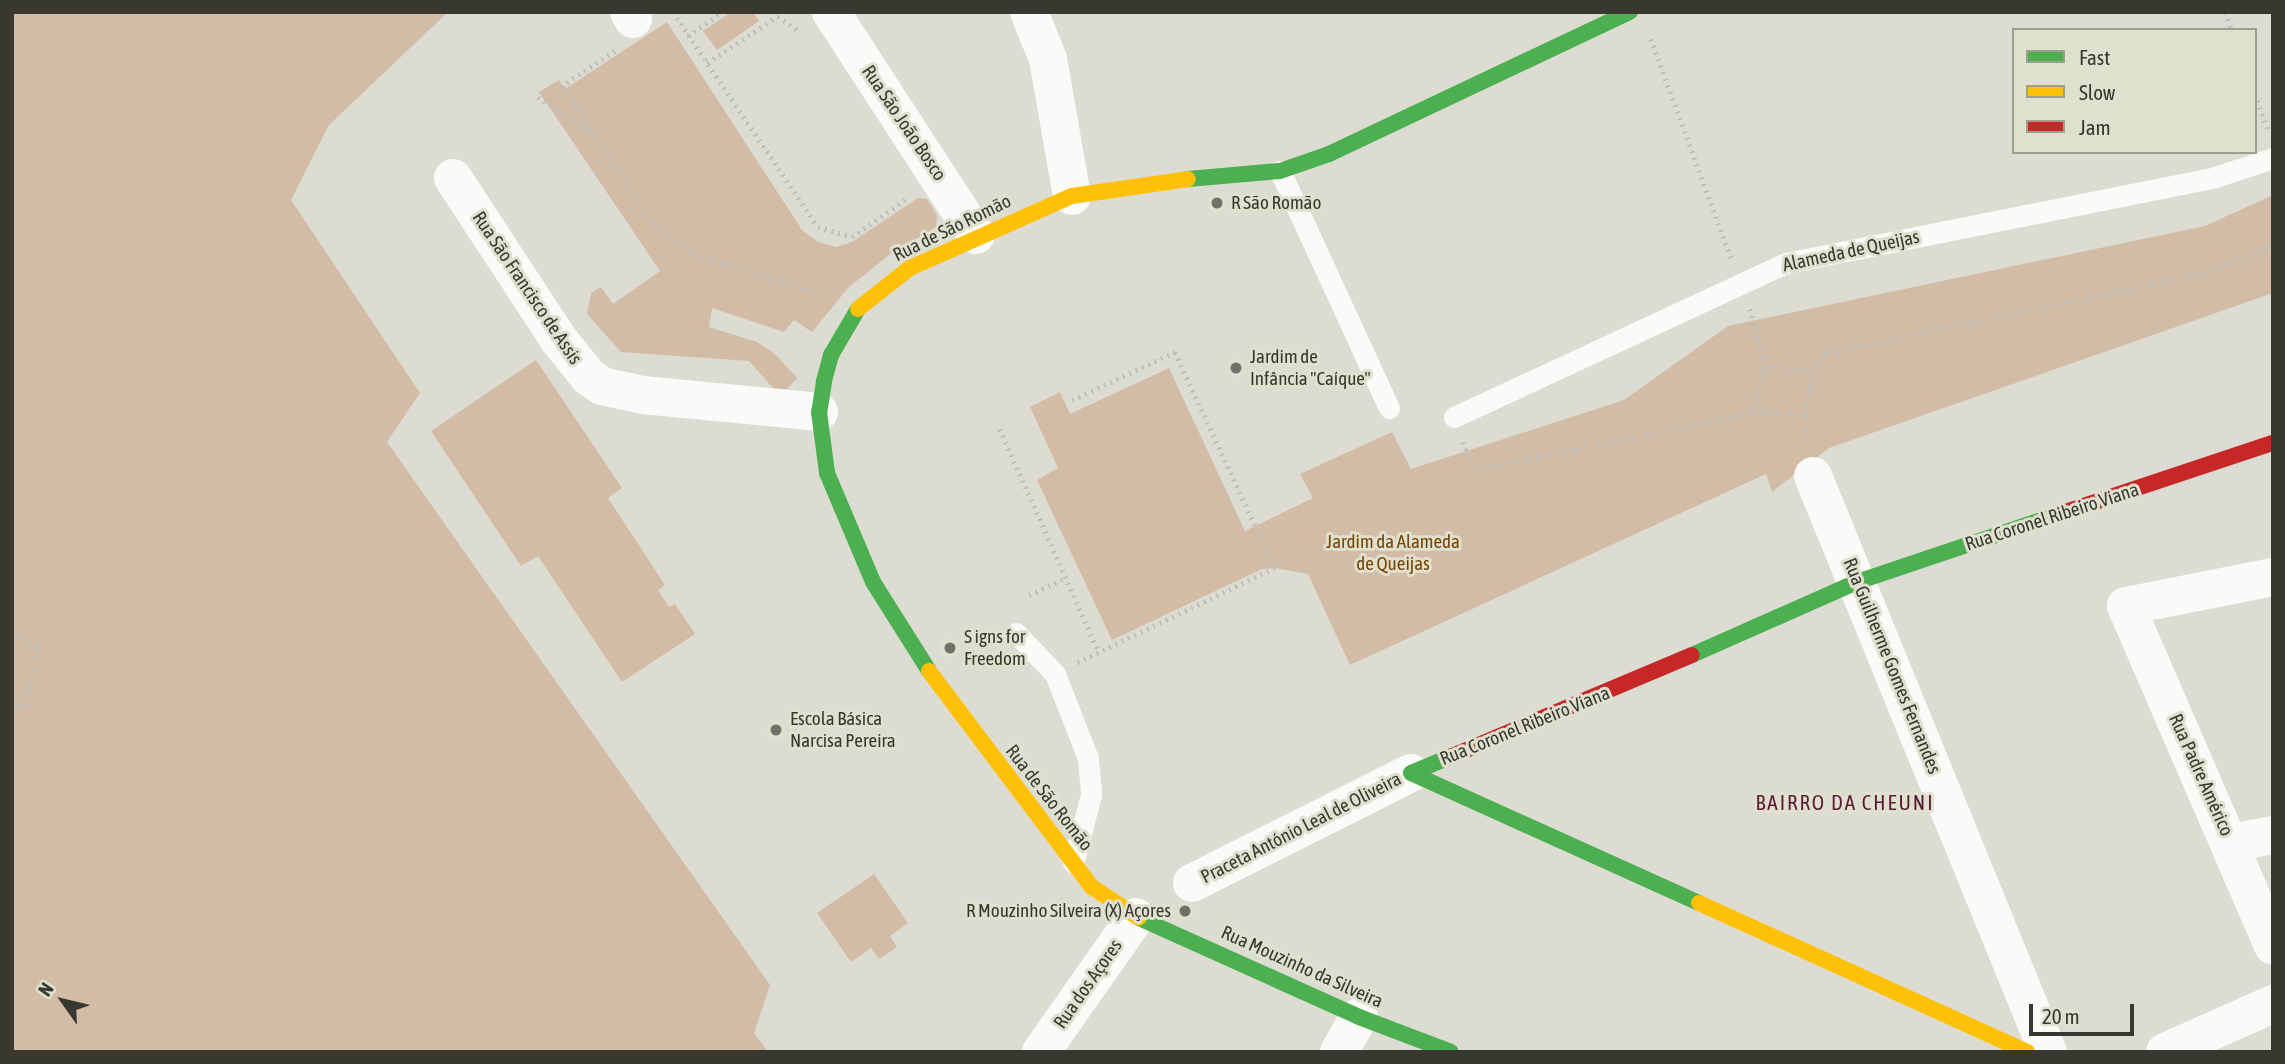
<!DOCTYPE html>
<meta charset="utf-8">
<style>
body{margin:0}
#map{position:relative;width:2285px;height:1064px;overflow:hidden;background:#dcdcd3;font-family:"Asap Condensed",sans-serif}
div>[style]{position:absolute}
.green>*{inset:0;background:#d3bca5}
.path>*{height:4.5px;margin-top:-2.25px;transform-origin:0;background:repeating-linear-gradient(90deg,#bebebc 0 2px,transparent 0 7px)}
.lane>*{height:21px;margin:-10.5px;padding:0 10.5px;transform-origin:10.5px;border-radius:10.5px;background:#fafaf8}
.street>*{height:38px;margin:-19px;padding:0 19px;transform-origin:19px;border-radius:19px;background:#fafaf8}
.fast>*{height:16px;margin:-8px;padding:0 8px;transform-origin:8px;border-radius:8px;background:#4caf50}
.slow>*{height:16px;margin:-8px;padding:0 8px;transform-origin:8px;border-radius:8px;background:#ffc107}
.jam>*{height:16px;margin:-8px;padding:0 8px;transform-origin:8px;border-radius:8px;background:#c62828}
.dots>*{width:19px;height:19px;translate:-50% -50%;box-sizing:border-box;border:4px solid #e0e0cf;border-radius:50%}
span{translate:-50% -50%;white-space:nowrap;text-align:center;line-height:1.15;-webkit-text-stroke:6px #e0e0cf;paint-order:stroke}
.street-label{font-size:19px;color:#383831}
.poi-label{font-size:19px;color:#383831}
.left{translate:0 -50%;text-align:left}
.right{translate:-100% -50%;text-align:right}
.park-label{font-size:19px;color:#7a4500}
.neighbourhood-label{font-size:21px;color:#5c1933;letter-spacing:2px}
.frame{position:absolute;inset:0;border:14px solid #383831;pointer-events:none}
.legend{position:absolute;left:2012px;top:28px;width:245px;height:126px;box-sizing:border-box;background:#e0e0cf;border:2px solid #9d9d90;margin:0;padding:9px 12px;list-style:none;font-size:21px;color:#383831}
.legend li{display:flex;align-items:center;gap:14px;height:35px}
.legend b{width:35px;border:2px solid #9d9d90}
.north{position:absolute;left:28px;top:966px;width:70px;height:70px;-webkit-text-stroke:5px #e0e0cf;paint-order:stroke;rotate:304deg;font-size:19px;font-weight:700;line-height:28px;text-align:center;color:#383831}
.north::after{content:'';display:block;margin:auto;width:24px;height:32px;background:#383831;clip-path:polygon(50% 0,100% 100%,50% 72%,0 100%)}
.scale{position:absolute;left:2029px;top:1004px;width:105px;height:32px;box-sizing:border-box;border:4px solid #383831;border-top:0;padding-left:9px;font-size:21px;line-height:24px;white-space:nowrap;color:#383831;-webkit-text-stroke:5px #e0e0cf;paint-order:stroke}
</style>
<div id="map">
<div class="green">
<i style="clip-path:polygon(12px 12px,448px 12px,329px 125px,291px 200px,420px 393px,387px 442px,770px 985px,754px 1033px,768px 1052px,12px 1052px)"></i>
<i style="clip-path:polygon(731px 12px,753px 12px,759px 21px,717px 50px,703px 31px)"></i>
<i style="clip-path:polygon(667px 22px,802px 230px,818px 242px,836px 247px,852px 242px,918px 198px,927px 199px,937px 215px,936px 227px,889px 255px,848px 288px,812px 332px,794px 320px,784px 332px,712px 308px,709px 327px,757px 342px,775px 354px,797px 378px,787px 389px,774px 389px,749px 361px,621px 352px,587px 314px,591px 293px,601px 287px,613px 304px,660px 271px,539px 92px,559px 80px,565px 89px)"></i>
<i style="clip-path:polygon(2273px 195px,2273px 293px,1829px 448px,1772px 492px,1766px 474px,1350px 665px,1308px 574px,1275px 568px,1262px 569px,1112px 640px,1037px 480px,1058px 468px,1030px 407px,1060px 392px,1070px 414px,1169px 368px,1245px 531px,1313px 498px,1300px 474px,1392px 432px,1411px 469px,1624px 400px,1728px 326px,2205px 226px)"></i>
<i style="clip-path:polygon(536px 360px,622px 488px,608px 498px,665px 585px,658px 590px,669px 607px,675px 604px,695px 634px,622px 682px,538px 556px,521px 566px,431px 431px)"></i>
<i style="clip-path:polygon(874px 874px,908px 923px,890px 936px,897px 947px,879px 959px,871px 948px,851px 962px,817px 913px)"></i>
</div>
<div class="path">
<i style="left:673px;top:12px;width:259px;rotate:56deg"></i>
<i style="left:818px;top:227px;width:35px;rotate:16deg"></i>
<i style="left:852px;top:237px;width:68px;rotate:-34.9deg"></i>
<i style="left:2226px;top:12px;width:19px;rotate:72deg"></i>
<i style="left:688px;top:36px;width:42px;rotate:-35.2deg"></i>
<i style="left:1651px;top:39px;width:233px;rotate:69.9deg"></i>
<i style="left:615px;top:51px;width:63px;rotate:146.1deg"></i>
<i style="left:563px;top:86px;width:168px;rotate:56.9deg"></i>
<i style="left:655px;top:227px;width:47px;rotate:34.7deg"></i>
<i style="left:694px;top:254px;width:136px;rotate:17.5deg"></i>
<i style="left:707px;top:63px;width:85px;rotate:-33.5deg"></i>
<i style="left:778px;top:16px;width:26px;rotate:36deg"></i>
<i style="left:2255px;top:94px;width:40px;rotate:69.8deg"></i>
<i style="left:538px;top:97px;width:67px;rotate:34.6deg"></i>
<i style="left:1750px;top:309px;width:58px;rotate:76deg"></i>
<i style="left:1764px;top:365px;width:49px;rotate:7deg"></i>
<i style="left:1813px;top:371px;width:45px;rotate:100.3deg"></i>
<i style="left:1805px;top:415px;width:27px;rotate:84deg"></i>
<i style="left:1813px;top:371px;width:22px;rotate:-56deg"></i>
<i style="left:1825px;top:353px;width:389px;rotate:-11.9deg"></i>
<i style="left:2206px;top:273px;width:72px;rotate:-21.9deg"></i>
<i style="left:1072px;top:400px;width:114px;rotate:-25deg"></i>
<i style="left:1175px;top:352px;width:238px;rotate:65.2deg"></i>
<i style="left:1275px;top:568px;width:219px;rotate:154.3deg"></i>
<i style="left:1754px;top:412px;width:51px;rotate:3.4deg"></i>
<i style="left:1000px;top:429px;width:244px;rotate:66.1deg"></i>
<i style="left:1463px;top:442px;width:30px;rotate:69deg"></i>
<i style="left:1474px;top:470px;width:286px;rotate:-11.7deg"></i>
<i style="left:1754px;top:412px;width:48px;rotate:-78deg"></i>
<i style="left:1029px;top:595px;width:41px;rotate:-24.7deg"></i>
<i style="left:12px;top:630px;width:32px;rotate:34deg"></i>
<i style="left:39px;top:648px;width:58px;rotate:104deg"></i>
<i style="left:25px;top:704px;width:15px;rotate:148deg"></i>
</div>
<div class="lane">
<i style="left:1280px;top:171px;width:261px;rotate:65.3deg"></i>
<i style="left:1454px;top:417px;width:366px;rotate:-24.9deg"></i>
<i style="left:1786px;top:263px;width:438px;rotate:-11.3deg"></i>
<i style="left:2215px;top:177px;width:61px;rotate:-18.1deg"></i>
<i style="left:1016px;top:633px;width:57px;rotate:46.4deg"></i>
<i style="left:1055px;top:674px;width:90px;rotate:68.6deg"></i>
<i style="left:1088px;top:758px;width:37px;rotate:85deg"></i>
<i style="left:1091px;top:795px;width:70px;rotate:104.8deg"></i>
</div>
<div class="street">
<i style="left:629px;top:12px;width:8px;rotate:60deg"></i>
<i style="left:831px;top:12px;width:266px;rotate:57deg"></i>
<i style="left:1029px;top:12px;width:51px;rotate:68deg"></i>
<i style="left:1048px;top:59px;width:139px;rotate:80.1deg"></i>
<i style="left:453px;top:178px;width:194px;rotate:56.8deg"></i>
<i style="left:559px;top:340px;width:48px;rotate:51deg"></i>
<i style="left:589px;top:377px;width:16px;rotate:35deg"></i>
<i style="left:602px;top:386px;width:42px;rotate:12.4deg"></i>
<i style="left:643px;top:395px;width:177px;rotate:5.5deg"></i>
<i style="left:1813px;top:476px;width:622px;rotate:67.81deg"></i>
<i style="left:2273px;top:577px;width:150px;rotate:168.8deg"></i>
<i style="left:2126px;top:606px;width:370px;rotate:66.6deg"></i>
<i style="left:2231px;top:843px;width:43px;rotate:-10.8deg"></i>
<i style="left:1192px;top:883px;width:245px;rotate:-26.7deg"></i>
<i style="left:1041px;top:1052px;width:165px;rotate:-54.9deg"></i>
<i style="left:1339px;top:1052px;width:40px;rotate:-60.3deg"></i>
<i style="left:2165px;top:1052px;width:118px;rotate:-24deg"></i>
</div>
<div class="fast">
<i style="left:1188px;top:179px;width:92px;rotate:-5deg"></i>
<i style="left:1280px;top:171px;width:52px;rotate:-19.1deg"></i>
<i style="left:1329px;top:154px;width:333px;rotate:-25.3deg"></i>
<i style="left:858px;top:309px;width:53px;rotate:120.4deg"></i>
<i style="left:831px;top:355px;width:28px;rotate:105deg"></i>
<i style="left:824px;top:382px;width:30px;rotate:99deg"></i>
<i style="left:819px;top:412px;width:62px;rotate:82.5deg"></i>
<i style="left:827px;top:473px;width:118px;rotate:67.1deg"></i>
<i style="left:873px;top:582px;width:105px;rotate:57.8deg"></i>
<i style="left:1692px;top:655px;width:180px;rotate:-23.9deg"></i>
<i style="left:1857px;top:582px;width:216px;rotate:-18.6deg"></i>
<i style="left:1452px;top:756px;width:44px;rotate:157.5deg"></i>
<i style="left:1411px;top:773px;width:316px;rotate:24.3deg"></i>
<i style="left:1139px;top:918px;width:241px;rotate:24.2deg"></i>
<i style="left:1359px;top:1017px;width:98px;rotate:20.8deg"></i>
</div>
<div class="slow">
<i style="left:858px;top:309px;width:66px;rotate:-38.3deg"></i>
<i style="left:910px;top:268px;width:177px;rotate:-24deg"></i>
<i style="left:1072px;top:196px;width:117px;rotate:-8.3deg"></i>
<i style="left:929px;top:671px;width:271px;rotate:53deg"></i>
<i style="left:1092px;top:887px;width:56px;rotate:33.4deg"></i>
<i style="left:1699px;top:903px;width:360px;rotate:24.4deg"></i>
</div>
<div class="jam">
<i style="left:2062px;top:513px;width:222px;rotate:-18.4deg"></i>
<i style="left:1452px;top:756px;width:260px;rotate:-22.8deg"></i>
</div>
<div class="dots">
<i style="left:1217px;top:203px;background:#71716a"></i>
<i style="left:1236px;top:368px;background:#71716a"></i>
<i style="left:950px;top:648px;background:#71716a"></i>
<i style="left:776px;top:730px;background:#71716a"></i>
<i style="left:1185px;top:911px;background:#71716a"></i>
</div>
<div class="street-label">
<span style="left:904px;top:123px;rotate:56deg">Rua São João Bosco</span>
<span style="left:952px;top:228px;rotate:-26deg">Rua de São Romão</span>
<span style="left:1851px;top:251px;rotate:-12deg">Alameda de Queijas</span>
<span style="left:527px;top:288px;rotate:56deg">Rua São Francisco de Assis</span>
<span style="left:2052px;top:517px;rotate:-18deg">Rua Coronel Ribeiro Viana</span>
<span style="left:1892px;top:666px;rotate:68deg">Rua Guilherme Gomes Fernandes</span>
<span style="left:1525px;top:726px;rotate:-22deg">Rua Coronel Ribeiro Viana</span>
<span style="left:2201px;top:775px;rotate:66deg">Rua Padre Américo</span>
<span style="left:1049px;top:798px;rotate:52deg">Rua de São Romão</span>
<span style="left:1301px;top:828px;rotate:-27deg">Praceta António Leal de Oliveira</span>
<span style="left:1302px;top:967px;rotate:24deg">Rua Mouzinho da Silveira</span>
<span style="left:1088px;top:984px;rotate:-55deg">Rua dos Açores</span>
</div>
<div class="poi-label">
<span class="left" style="left:1231px;top:203px">R São Romão</span>
<span class="left" style="left:1250px;top:368px">Jardim de<br>Infância "Caíque"</span>
<span class="left" style="left:964px;top:648px">S igns for<br>Freedom</span>
<span class="left" style="left:790px;top:730px">Escola Básica<br>Narcisa Pereira</span>
<span class="right" style="left:1171px;top:911px">R Mouzinho Silveira (X) Açores</span>
</div>
<div class="park-label">
<span style="left:1393px;top:553px">Jardim da Alameda<br>de Queijas</span>
</div>
<div class="neighbourhood-label">
<span style="left:1845px;top:802px">BAIRRO DA CHEUNI</span>
</div>
<div class="frame"></div>
<ul class="legend">
<li><b style="height:9px;background:#4caf50"></b>Fast</li>
<li><b style="height:9px;background:#ffc107"></b>Slow</li>
<li><b style="height:9px;background:#c62828"></b>Jam</li>
</ul>
<div class="north">N</div>
<div class="scale">20 m</div>
</div>
